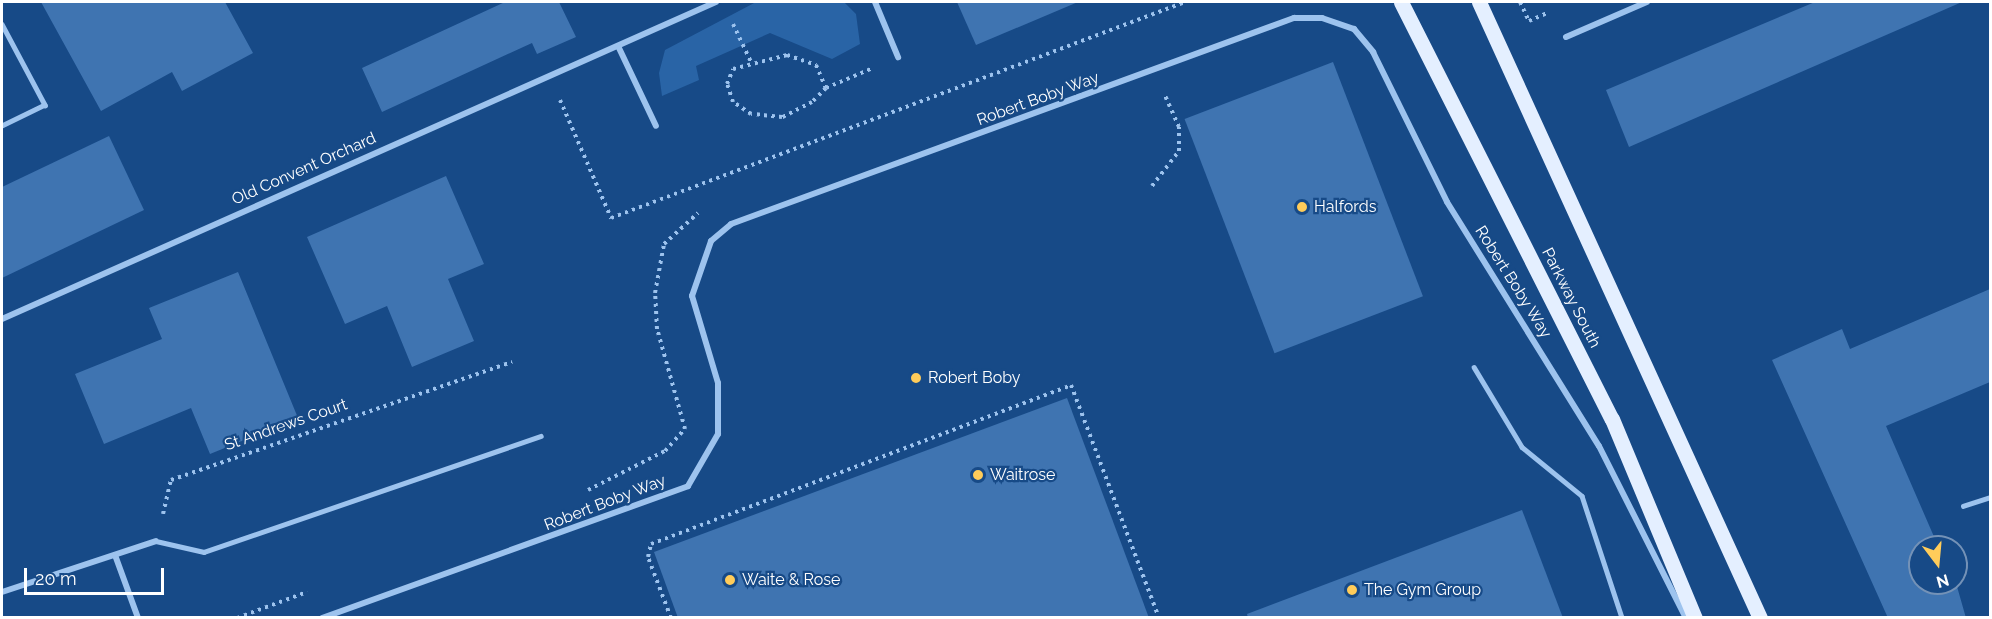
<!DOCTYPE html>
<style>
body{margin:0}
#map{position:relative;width:1992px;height:619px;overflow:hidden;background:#174a87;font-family:Raleway,sans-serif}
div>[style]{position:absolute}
.green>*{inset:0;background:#2964a6}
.building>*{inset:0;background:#3f74b1;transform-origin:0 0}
.path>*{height:4px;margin-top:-2px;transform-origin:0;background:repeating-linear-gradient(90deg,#9dc3ee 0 3px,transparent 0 7.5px)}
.lane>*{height:4.5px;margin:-2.25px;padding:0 2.25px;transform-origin:2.25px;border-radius:2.25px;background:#9dc3ee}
.street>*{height:6px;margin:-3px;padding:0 3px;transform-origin:3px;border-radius:3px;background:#9dc3ee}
.primary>*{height:15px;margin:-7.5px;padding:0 7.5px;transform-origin:7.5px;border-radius:7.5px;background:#e4efff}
.dots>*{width:16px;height:16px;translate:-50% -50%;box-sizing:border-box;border:3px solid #174a87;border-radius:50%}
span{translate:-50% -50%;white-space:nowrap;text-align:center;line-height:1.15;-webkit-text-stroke:4.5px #174a87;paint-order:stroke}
.street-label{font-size:16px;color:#fff}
.poi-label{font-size:16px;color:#fff}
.left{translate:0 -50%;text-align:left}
.frame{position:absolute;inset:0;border:3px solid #fff;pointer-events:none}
.north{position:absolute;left:1908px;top:535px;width:60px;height:60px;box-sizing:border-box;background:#174a87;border:2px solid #7492b7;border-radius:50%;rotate:164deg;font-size:16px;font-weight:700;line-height:24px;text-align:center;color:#fff}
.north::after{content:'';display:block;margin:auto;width:21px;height:27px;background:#ffcc5a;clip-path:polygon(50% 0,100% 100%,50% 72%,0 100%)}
.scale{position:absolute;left:24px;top:568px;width:140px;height:27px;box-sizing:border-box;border:3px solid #fff;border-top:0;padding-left:8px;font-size:18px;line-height:21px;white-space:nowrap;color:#fff;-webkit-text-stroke:4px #174a87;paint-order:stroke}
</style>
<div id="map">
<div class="green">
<i style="clip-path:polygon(756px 2px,844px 2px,856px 14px,860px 44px,832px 59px,770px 33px,696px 66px,699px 80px,662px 96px,659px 73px,665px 50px)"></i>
</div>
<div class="building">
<i style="clip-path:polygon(41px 2px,225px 2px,253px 53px,182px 91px,172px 72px,101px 111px)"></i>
<i style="clip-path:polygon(505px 2px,559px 2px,576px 37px,537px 54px,532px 43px,382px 112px,362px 68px)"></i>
<i style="clip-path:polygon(957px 2px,1078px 2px,976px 45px)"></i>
<i style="clip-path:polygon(1815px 2px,1962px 2px,1629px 147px,1606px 90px)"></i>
<i style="left:1333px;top:62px;width:251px;height:159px;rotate:69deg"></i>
<i style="clip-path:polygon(109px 136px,144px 210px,2px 278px,2px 187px)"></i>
<i style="clip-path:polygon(446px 176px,484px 264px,448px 279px,474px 341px,412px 367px,387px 306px,345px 324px,307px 237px)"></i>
<i style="clip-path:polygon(238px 272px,298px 418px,210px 454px,191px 408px,104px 444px,75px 374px,162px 339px,149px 308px)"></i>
<i style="clip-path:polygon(1990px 289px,1990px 382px,1886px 426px,1935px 539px,1943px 536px,1946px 547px,1920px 547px,1920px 583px,1956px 583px,1966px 618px,1888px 618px,1772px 360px,1842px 329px,1850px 349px)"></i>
<i style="clip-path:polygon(1067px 398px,1149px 618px,678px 618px,654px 552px)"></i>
<i style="clip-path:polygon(1522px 510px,1563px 618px,1248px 618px,1247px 614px)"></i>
</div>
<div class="path">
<i style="left:1520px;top:2px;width:21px;rotate:65deg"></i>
<i style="left:1529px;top:21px;width:22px;rotate:-24deg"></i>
<i style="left:733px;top:24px;width:42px;rotate:64.7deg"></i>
<i style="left:787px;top:55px;width:31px;rotate:19deg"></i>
<i style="left:816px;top:65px;width:25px;rotate:67deg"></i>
<i style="left:826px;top:88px;width:20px;rotate:135deg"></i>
<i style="left:812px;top:102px;width:34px;rotate:153deg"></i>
<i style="left:782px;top:117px;width:31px;rotate:-174deg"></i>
<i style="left:751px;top:114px;width:22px;rotate:-146deg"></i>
<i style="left:733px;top:102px;width:19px;rotate:-108deg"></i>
<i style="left:727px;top:84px;width:16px;rotate:-68deg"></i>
<i style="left:733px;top:69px;width:56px;rotate:-14.5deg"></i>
<i style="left:826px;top:88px;width:51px;rotate:-23.1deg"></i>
<i style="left:560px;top:100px;width:129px;rotate:66.6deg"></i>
<i style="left:611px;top:218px;width:613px;rotate:-20.62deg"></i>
<i style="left:1152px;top:186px;width:44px;rotate:-52.4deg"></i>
<i style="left:1179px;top:151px;width:24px;rotate:-90deg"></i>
<i style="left:1179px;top:127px;width:36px;rotate:-114deg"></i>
<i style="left:588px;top:490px;width:86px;rotate:-26.9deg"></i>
<i style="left:665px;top:451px;width:30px;rotate:-48deg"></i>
<i style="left:685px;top:429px;width:104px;rotate:-105.6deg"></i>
<i style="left:657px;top:329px;width:36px;rotate:-93deg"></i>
<i style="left:655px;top:293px;width:50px;rotate:-79.6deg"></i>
<i style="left:664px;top:244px;width:46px;rotate:-42.4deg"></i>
<i style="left:163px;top:514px;width:35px;rotate:-77deg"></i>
<i style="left:171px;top:480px;width:361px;rotate:-19.1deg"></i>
<i style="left:237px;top:618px;width:75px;rotate:-20.4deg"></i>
<i style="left:671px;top:618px;width:65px;rotate:-110.7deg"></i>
<i style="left:648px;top:557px;width:13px;rotate:-77deg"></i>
<i style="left:651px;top:544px;width:449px;rotate:-20.7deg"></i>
<i style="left:1071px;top:385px;width:249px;rotate:69.3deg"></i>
</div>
<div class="lane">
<i style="left:2px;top:24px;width:92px;rotate:62deg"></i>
<i style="left:45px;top:105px;width:48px;rotate:154deg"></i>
<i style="left:1474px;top:367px;width:93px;rotate:59deg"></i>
<i style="left:1522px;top:447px;width:77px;rotate:39.2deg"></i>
<i style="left:1582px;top:496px;width:128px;rotate:71.8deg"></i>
<i style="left:1963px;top:506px;width:28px;rotate:-18deg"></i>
<i style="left:156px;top:541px;width:49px;rotate:12.9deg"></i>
<i style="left:204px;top:552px;width:356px;rotate:-19deg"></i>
</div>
<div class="street">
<i style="left:875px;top:2px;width:60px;rotate:67.3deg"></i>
<i style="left:1566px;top:37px;width:88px;rotate:-23.4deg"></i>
<i style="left:619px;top:48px;width:86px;rotate:64.6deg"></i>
<i style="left:2px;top:319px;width:781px;rotate:-23.94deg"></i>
<i style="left:115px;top:555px;width:67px;rotate:69.9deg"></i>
<i style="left:2px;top:592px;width:162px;rotate:-18.3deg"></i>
<i style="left:322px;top:618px;width:389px;rotate:-19.8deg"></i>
<i style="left:688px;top:486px;width:60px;rotate:-60deg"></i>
<i style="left:718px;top:434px;width:51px;rotate:-90deg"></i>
<i style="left:718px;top:383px;width:91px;rotate:-106.6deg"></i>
<i style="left:692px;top:296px;width:58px;rotate:-70.9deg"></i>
<i style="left:711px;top:241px;width:26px;rotate:-40deg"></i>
<i style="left:731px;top:224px;width:600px;rotate:-20.1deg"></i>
<i style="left:1294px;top:18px;width:28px"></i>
<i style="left:1322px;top:18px;width:34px;rotate:19deg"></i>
<i style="left:1354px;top:29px;width:30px;rotate:50deg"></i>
<i style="left:1373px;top:52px;width:167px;rotate:63.7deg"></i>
<i style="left:1447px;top:202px;width:287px;rotate:58.1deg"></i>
<i style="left:1599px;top:446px;width:193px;rotate:63.2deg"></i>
</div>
<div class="primary">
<i style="left:1401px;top:2px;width:467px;rotate:63.2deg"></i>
<i style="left:1612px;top:419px;width:216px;rotate:67.4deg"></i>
<i style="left:1479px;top:2px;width:677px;rotate:65.48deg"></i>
</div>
<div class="dots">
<i style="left:1302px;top:207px;background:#ffcc5a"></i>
<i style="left:916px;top:378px;background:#ffcc5a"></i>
<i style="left:978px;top:475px;background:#ffcc5a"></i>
<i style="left:730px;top:580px;background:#ffcc5a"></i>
<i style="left:1352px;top:590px;background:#ffcc5a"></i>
</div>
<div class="street-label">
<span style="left:1038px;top:99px;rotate:-20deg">Robert Boby Way</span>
<span style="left:304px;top:169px;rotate:-24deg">Old Convent Orchard</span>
<span style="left:1513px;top:282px;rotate:58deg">Robert Boby Way</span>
<span style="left:1571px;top:298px;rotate:63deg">Parkway South</span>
<span style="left:286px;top:425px;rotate:-19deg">St Andrews Court</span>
<span style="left:605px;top:503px;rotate:-21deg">Robert Boby Way</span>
</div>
<div class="poi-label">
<span class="left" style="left:1314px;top:207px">Halfords</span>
<span class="left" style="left:928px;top:378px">Robert Boby</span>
<span class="left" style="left:990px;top:475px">Waitrose</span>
<span class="left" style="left:742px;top:580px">Waite &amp; Rose</span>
<span class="left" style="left:1364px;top:590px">The Gym Group</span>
</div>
<div class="frame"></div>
<div class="north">N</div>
<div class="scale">20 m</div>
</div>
